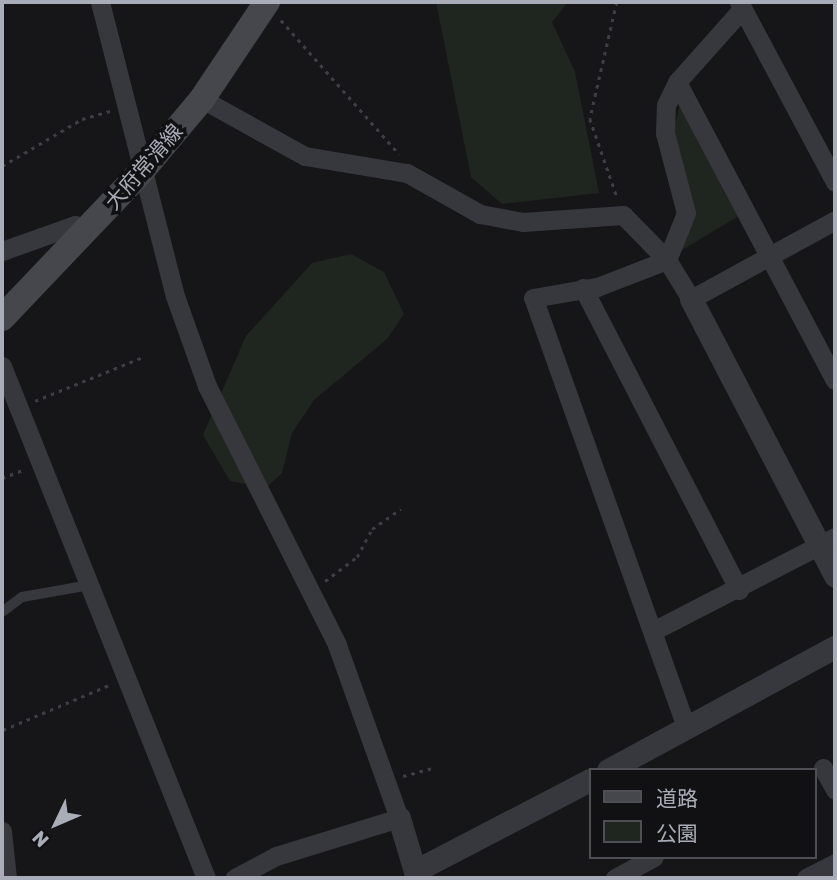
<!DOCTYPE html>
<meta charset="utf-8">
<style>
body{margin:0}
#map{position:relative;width:837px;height:880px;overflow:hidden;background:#161618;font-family:Rubik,"Noto Sans JP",sans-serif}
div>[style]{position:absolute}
.green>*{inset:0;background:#1e261f}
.path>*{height:2.5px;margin-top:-1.25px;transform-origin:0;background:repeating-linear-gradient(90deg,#3d3f44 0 3.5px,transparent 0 8.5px)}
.service>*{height:10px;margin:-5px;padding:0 5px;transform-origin:5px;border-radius:5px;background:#37383d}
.minor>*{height:19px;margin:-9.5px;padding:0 9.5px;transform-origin:9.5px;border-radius:9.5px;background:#37383d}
.tertiary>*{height:23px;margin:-11.5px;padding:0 11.5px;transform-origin:11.5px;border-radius:11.5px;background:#37383d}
.secondary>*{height:26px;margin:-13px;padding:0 13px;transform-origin:13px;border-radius:13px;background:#45474d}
span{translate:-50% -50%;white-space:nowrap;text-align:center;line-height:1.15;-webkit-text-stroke:7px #111113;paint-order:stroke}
.street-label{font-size:21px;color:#a8adb8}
.frame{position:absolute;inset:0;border:4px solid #a8adb8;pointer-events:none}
.legend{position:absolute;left:589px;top:768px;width:228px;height:91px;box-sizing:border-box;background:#111113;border:2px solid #4d4f55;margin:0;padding:9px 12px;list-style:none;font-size:21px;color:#a8adb8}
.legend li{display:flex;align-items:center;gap:14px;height:35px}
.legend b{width:35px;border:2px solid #4d4f55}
.north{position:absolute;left:21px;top:789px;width:70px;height:70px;-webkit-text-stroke:5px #111113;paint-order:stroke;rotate:226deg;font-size:19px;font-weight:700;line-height:28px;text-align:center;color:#a8adb8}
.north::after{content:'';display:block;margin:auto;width:24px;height:32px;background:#a8adb8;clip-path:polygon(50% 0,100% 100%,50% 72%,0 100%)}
</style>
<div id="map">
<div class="green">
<i style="clip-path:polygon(436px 2px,568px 2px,552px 22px,575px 72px,599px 193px,502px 204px,471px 177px)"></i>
<i style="clip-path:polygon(680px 104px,739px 216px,675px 254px,682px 239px,673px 134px)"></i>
<i style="clip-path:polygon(351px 254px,384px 272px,404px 314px,387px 339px,314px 400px,292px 433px,282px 473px,266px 488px,230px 481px,203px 435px,246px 336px,312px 263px)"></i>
</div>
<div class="path">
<i style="left:617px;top:2px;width:120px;rotate:103deg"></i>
<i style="left:590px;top:119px;width:83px;rotate:70.9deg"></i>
<i style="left:281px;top:20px;width:179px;rotate:48.6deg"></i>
<i style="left:2px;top:166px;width:93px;rotate:-30.4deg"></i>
<i style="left:82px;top:119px;width:29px;rotate:-16deg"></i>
<i style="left:35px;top:401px;width:119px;rotate:-22.2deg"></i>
<i style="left:2px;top:478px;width:25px;rotate:-21deg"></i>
<i style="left:325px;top:581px;width:40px;rotate:-37deg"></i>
<i style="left:357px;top:557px;width:32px;rotate:-62deg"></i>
<i style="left:372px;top:529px;width:35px;rotate:-35deg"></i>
<i style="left:3px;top:730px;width:115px;rotate:-23deg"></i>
<i style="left:403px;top:776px;width:31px;rotate:-15deg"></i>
</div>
<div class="service">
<i style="left:2px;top:612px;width:25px;rotate:-37deg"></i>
<i style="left:22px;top:597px;width:69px;rotate:-10deg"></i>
</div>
<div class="minor">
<i style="left:100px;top:2px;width:303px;rotate:75.7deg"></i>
<i style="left:175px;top:296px;width:96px;rotate:70.4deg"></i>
<i style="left:207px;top:386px;width:290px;rotate:63.3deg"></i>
<i style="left:337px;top:645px;width:184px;rotate:70.3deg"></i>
<i style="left:399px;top:818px;width:129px;rotate:162.8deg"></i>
<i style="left:276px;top:856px;width:47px;rotate:151.8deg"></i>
<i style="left:739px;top:2px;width:204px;rotate:61.9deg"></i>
<i style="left:677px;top:82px;width:337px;rotate:62.1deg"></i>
<i style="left:202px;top:99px;width:118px;rotate:29deg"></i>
<i style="left:305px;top:156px;width:103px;rotate:9.5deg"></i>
<i style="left:407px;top:173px;width:84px;rotate:29.3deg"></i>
<i style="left:480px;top:214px;width:44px;rotate:10.5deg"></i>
<i style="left:523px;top:222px;width:100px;rotate:-4deg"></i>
<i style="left:623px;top:215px;width:63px;rotate:45.6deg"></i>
<i style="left:667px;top:260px;width:46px;rotate:58.4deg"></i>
<i style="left:691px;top:299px;width:164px;rotate:-28.7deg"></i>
<i style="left:2px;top:251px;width:77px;rotate:-19.6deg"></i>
<i style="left:75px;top:225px;width:15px;rotate:20deg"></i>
<i style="left:583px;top:288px;width:340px;rotate:62.7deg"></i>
<i style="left:2px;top:366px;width:551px;rotate:68.28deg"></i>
<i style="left:653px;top:631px;width:205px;rotate:-27.3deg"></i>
<i style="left:685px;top:724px;width:452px;rotate:-109.6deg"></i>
<i style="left:533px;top:298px;width:65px;rotate:-9.8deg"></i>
<i style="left:597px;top:287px;width:75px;rotate:-21.1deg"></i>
<i style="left:667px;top:260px;width:51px;rotate:-68deg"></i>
<i style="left:686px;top:213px;width:83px;rotate:-104.7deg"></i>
<i style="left:665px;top:133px;width:28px;rotate:-88deg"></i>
<i style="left:666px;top:105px;width:25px;rotate:-64deg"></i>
<i style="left:677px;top:82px;width:98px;rotate:-48.3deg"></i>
<i style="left:823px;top:768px;width:25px;rotate:61deg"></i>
<i style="left:2px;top:831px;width:47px;rotate:83.9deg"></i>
<i style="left:615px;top:878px;width:44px;rotate:-28.3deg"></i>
<i style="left:806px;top:878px;width:33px;rotate:-27deg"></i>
</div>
<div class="tertiary">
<i style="left:691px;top:299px;width:312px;rotate:62.5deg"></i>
<i style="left:608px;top:770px;width:258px;rotate:-28.5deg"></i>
<i style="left:399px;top:818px;width:63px;rotate:73.3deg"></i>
<i style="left:415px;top:871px;width:197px;rotate:-27.5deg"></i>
</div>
<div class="secondary">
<i style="left:2px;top:318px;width:202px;rotate:-46.4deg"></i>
<i style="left:141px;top:172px;width:95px;rotate:-50.1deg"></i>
<i style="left:202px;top:99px;width:117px;rotate:-56.2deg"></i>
</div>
<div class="street-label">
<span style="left:144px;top:167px;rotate:-49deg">大府常滑線</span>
</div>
<div class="frame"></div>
<ul class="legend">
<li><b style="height:9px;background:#45474d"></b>道路</li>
<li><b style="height:19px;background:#1e261f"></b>公園</li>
</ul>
<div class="north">N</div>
</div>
